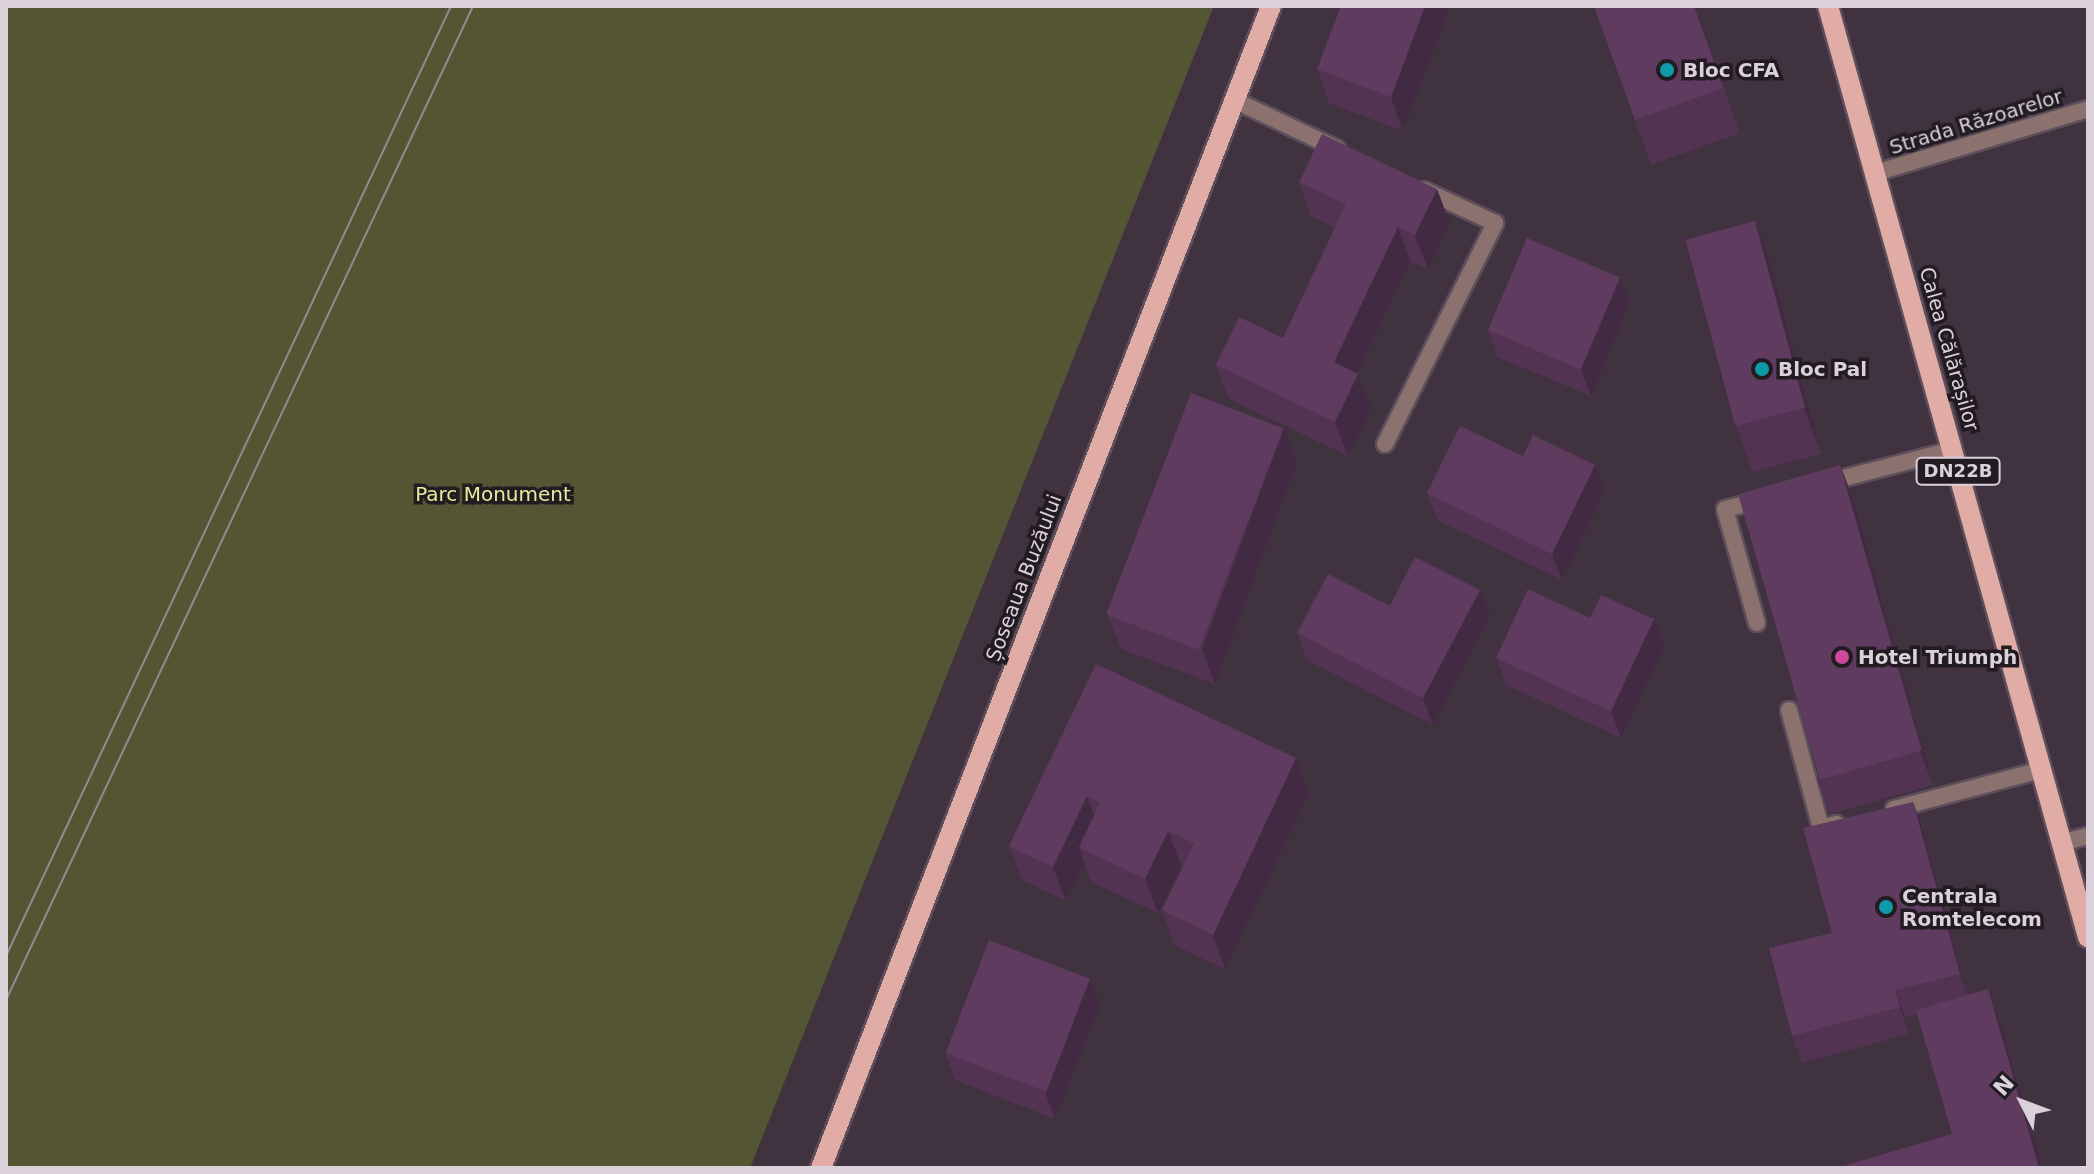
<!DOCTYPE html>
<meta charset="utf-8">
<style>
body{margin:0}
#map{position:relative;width:2094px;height:1174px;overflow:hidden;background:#40323f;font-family:"DejaVu Sans",sans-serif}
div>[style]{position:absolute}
.green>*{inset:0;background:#535533}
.roads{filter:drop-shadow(2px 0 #5c4f5b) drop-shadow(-2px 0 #5c4f5b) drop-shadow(0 2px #5c4f5b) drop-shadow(0 -2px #5c4f5b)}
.lane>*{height:16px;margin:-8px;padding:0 8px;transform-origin:8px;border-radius:8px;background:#8c726f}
.street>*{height:16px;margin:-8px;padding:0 8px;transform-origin:8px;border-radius:8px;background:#8c726f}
.primary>*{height:20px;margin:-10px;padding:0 10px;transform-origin:10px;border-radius:10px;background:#e0aca5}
.tram>*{height:2px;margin:-1px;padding:0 1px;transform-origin:1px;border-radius:1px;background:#948994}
.wall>*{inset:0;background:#523452}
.shaded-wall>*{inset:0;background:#422a42}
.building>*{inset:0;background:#5f3c5f;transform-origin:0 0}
.dots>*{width:22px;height:22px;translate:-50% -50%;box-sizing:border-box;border:4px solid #221c22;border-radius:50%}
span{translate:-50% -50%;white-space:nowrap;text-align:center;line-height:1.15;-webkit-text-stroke:7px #221c22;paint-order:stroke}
.shield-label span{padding:2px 6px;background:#221c22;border:2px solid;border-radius:6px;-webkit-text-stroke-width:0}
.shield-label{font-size:18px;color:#dad1da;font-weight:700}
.poi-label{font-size:20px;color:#dad1da;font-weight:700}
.left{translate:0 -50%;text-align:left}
.street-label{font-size:20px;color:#dad1da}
.park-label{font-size:20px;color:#e5ec9b}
.frame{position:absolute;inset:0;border:8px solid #dad1da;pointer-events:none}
.north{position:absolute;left:1982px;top:1062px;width:80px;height:80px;-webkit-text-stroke:6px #221c22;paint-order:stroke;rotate:312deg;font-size:22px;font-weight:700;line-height:32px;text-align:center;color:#dad1da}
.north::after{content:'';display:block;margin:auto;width:28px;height:36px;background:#dad1da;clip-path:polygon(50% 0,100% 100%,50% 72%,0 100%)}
</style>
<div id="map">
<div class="green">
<i style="clip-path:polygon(6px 6px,1214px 6px,750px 1168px,6px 1168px)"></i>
</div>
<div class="roads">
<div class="lane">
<i style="left:1234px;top:100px;width:114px;rotate:25.4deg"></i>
<i style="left:1385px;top:444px;width:247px;rotate:-63.5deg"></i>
<i style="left:1495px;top:223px;width:78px;rotate:-155.1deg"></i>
</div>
<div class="street">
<i style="left:1875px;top:173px;width:222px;rotate:-16.7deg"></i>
<i style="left:1825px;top:483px;width:131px;rotate:-14.6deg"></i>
<i style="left:1757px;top:623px;width:118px;rotate:-105.7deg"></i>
<i style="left:1725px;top:509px;width:36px;rotate:-14deg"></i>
<i style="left:1789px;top:710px;width:122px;rotate:74.8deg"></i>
<i style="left:1821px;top:828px;width:16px;rotate:-15deg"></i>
<i style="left:1894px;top:809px;width:152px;rotate:-14.9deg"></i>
<i style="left:2061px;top:843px;width:28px;rotate:-15deg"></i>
</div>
<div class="primary">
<i style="left:1828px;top:6px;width:967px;rotate:74.4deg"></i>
<i style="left:821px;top:1168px;width:1246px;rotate:-68.83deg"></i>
</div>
</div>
<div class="tram">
<i style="left:6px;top:956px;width:1049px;rotate:-64.9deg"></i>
<i style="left:6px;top:1000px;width:1098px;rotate:-64.83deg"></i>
</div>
<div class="wall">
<i style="clip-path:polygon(1341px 6px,1450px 6px,1403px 131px,1329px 103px,1317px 69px)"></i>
<i style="clip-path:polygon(1594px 6px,1694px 6px,1740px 133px,1651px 165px)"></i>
<i style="clip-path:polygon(1299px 182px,1450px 223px,1428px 269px,1410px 261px,1357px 373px,1358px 374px,1371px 408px,1348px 456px,1229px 399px,1216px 365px,1283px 338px,1335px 228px,1311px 216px)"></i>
<i style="clip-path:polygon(1771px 267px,1821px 454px,1752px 472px,1736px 426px)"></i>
<i style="clip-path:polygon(1620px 277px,1629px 303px,1591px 396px,1497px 357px,1488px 330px)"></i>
<i style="clip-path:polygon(1284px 428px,1297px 462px,1215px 684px,1121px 649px,1108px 615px)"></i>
<i style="clip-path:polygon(1523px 456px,1595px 465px,1604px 491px,1562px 580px,1437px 520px,1427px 493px)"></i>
<i style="clip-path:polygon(1840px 465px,1853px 499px,1933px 785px,1830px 814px,1817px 780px)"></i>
<i style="clip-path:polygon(1480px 590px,1490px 616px,1433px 725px,1307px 660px,1297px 633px,1390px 606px)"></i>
<i style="clip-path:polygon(1590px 618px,1654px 619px,1664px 646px,1621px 738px,1506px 685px,1496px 658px)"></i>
<i style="clip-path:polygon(1096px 664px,1296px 758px,1309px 793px,1225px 969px,1174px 945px,1162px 910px,1183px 866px,1181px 865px,1158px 913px,1091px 882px,1084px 862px,1066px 901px,1022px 880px,1009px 846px)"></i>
<i style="clip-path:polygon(1913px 802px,1922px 828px,1968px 995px,1988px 989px,2000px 1023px,2042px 1168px,1837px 1168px,1952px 1134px,1917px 1014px,1905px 1017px,1909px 1034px,1802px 1063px,1792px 1036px,1832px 933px)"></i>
<i style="clip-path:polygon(1090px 979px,1100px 1006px,1055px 1119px,955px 1080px,945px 1053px)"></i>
</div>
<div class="shaded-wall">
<i style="clip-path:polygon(1425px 6px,1450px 6px,1403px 131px,1391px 97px)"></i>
<i style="clip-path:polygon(1437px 189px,1450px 223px,1428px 269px,1415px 235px)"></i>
<i style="clip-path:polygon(1755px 221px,1771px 267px,1821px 454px,1804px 408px)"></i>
<i style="clip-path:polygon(1398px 227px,1410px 261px,1346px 396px,1334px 362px)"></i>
<i style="clip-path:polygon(1620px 277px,1629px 303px,1591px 396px,1581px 369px)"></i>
<i style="clip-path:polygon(1358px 374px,1371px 408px,1348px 456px,1335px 422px)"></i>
<i style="clip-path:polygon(1284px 428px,1297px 462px,1215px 684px,1202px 649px)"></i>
<i style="clip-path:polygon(1595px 465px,1604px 491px,1562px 580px,1552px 554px)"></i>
<i style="clip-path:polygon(1840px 465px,1853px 499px,1933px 785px,1920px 751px)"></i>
<i style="clip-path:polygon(1480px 590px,1490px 616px,1433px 725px,1423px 698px)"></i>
<i style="clip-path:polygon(1654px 619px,1664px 646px,1621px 738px,1611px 711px)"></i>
<i style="clip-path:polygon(1296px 758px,1309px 793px,1225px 969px,1213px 935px)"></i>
<i style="clip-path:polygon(1087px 796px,1099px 830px,1079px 847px,1084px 862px,1066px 901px,1053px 867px)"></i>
<i style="clip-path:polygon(1913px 802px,1922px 828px,1969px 1001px,1960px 974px)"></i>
<i style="clip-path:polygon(1168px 831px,1181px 865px,1158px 913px,1145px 879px)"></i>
<i style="clip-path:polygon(1090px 979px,1100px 1006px,1055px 1119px,1045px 1092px)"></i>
<i style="clip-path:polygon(1988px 989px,2000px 1023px,2042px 1168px,2039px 1168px)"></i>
<i style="clip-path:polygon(1895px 990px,1905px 1017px,1909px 1034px,1900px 1007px)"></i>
</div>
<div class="building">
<i style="clip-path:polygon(1341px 6px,1425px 6px,1391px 97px,1317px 69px)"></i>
<i style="clip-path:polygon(1594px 6px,1694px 6px,1723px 88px,1635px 120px)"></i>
<i style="clip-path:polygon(1322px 134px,1437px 189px,1415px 235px,1398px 227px,1334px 362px,1358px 374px,1335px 422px,1216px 365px,1239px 317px,1283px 338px,1346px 204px,1299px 182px)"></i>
<i style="left:1755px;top:221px;width:193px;height:72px;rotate:75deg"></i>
<i style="left:1527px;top:238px;width:101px;height:100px;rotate:23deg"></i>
<i style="left:1191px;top:393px;width:99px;height:237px;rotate:21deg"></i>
<i style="clip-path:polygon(1460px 426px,1523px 456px,1533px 435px,1595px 465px,1552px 554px,1427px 493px)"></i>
<i style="left:1840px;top:465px;width:297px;height:106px;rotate:74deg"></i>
<i style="clip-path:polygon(1415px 557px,1480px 590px,1423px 698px,1297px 633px,1328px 574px,1390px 606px)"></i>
<i style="clip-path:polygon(1528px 589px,1590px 618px,1601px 595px,1654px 619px,1611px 711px,1496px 658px)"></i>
<i style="clip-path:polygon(1096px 664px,1296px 758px,1213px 935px,1162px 910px,1194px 843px,1168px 831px,1145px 879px,1079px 847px,1100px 803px,1087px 796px,1053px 867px,1009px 846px)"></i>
<i style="clip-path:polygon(1913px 802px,1960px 974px,1895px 990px,1900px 1007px,1792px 1036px,1769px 948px,1832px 933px,1803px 828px)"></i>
<i style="left:989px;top:940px;width:108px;height:121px;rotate:21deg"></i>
<i style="clip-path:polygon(1988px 989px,2039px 1168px,1837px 1168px,1952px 1134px,1916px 1010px)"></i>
</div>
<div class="dots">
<i style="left:1667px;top:70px;background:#0f9aa8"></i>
<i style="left:1762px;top:369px;background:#0f9aa8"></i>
<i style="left:1842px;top:657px;background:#d1479c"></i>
<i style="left:1886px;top:907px;background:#0f9aa8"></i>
</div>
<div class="shield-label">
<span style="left:1958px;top:471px">DN22B</span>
</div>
<div class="poi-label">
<span class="left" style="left:1683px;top:70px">Bloc CFA</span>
<span class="left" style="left:1778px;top:369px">Bloc Pal</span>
<span class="left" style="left:1858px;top:657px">Hotel Triumph</span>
<span class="left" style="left:1902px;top:908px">Centrala<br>Romtelecom</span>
</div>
<div class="street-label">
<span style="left:1976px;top:122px;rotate:-17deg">Strada Răzoarelor</span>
<span style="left:1949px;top:349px;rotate:74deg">Calea Călărașilor</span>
<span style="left:1024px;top:578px;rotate:-69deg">Șoseaua Buzăului</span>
</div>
<div class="park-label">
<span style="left:493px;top:494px">Parc Monument</span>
</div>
<div class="frame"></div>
<div class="north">N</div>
</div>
